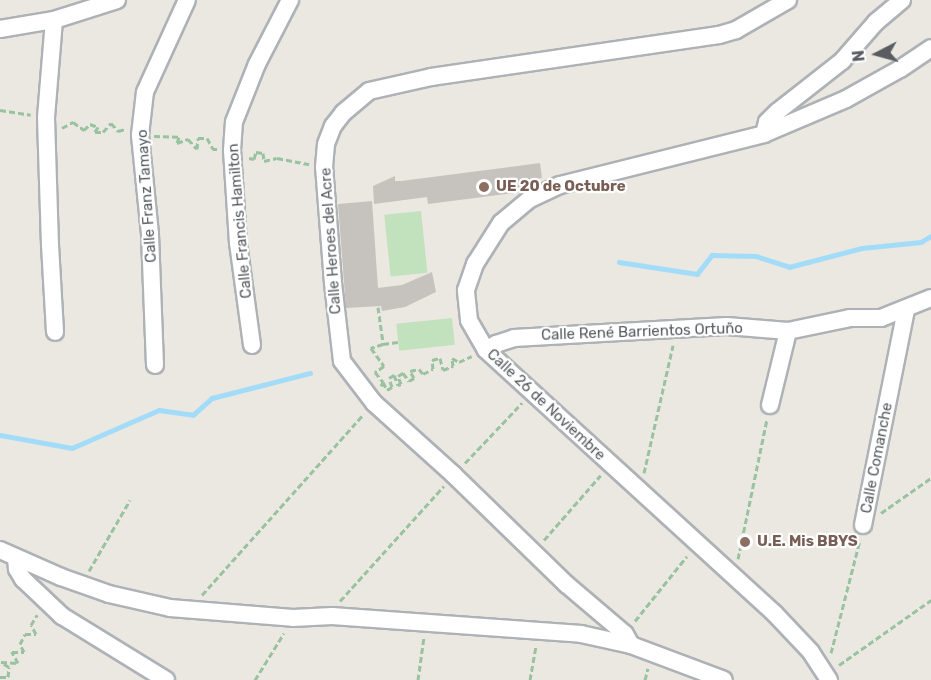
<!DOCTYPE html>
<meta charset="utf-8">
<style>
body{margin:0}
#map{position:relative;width:931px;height:680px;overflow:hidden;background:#ebe8e1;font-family:Rubik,sans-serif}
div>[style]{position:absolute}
.green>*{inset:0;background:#c2e2be;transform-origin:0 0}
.stream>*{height:4.5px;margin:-2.25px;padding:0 2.25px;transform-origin:2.25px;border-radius:2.25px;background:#a3dcf9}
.building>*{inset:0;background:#c6c3be}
.path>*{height:3px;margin-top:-1.5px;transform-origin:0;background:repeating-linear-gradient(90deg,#99c2a0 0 6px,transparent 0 9px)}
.roads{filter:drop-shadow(2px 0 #aeb2b6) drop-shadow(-2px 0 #aeb2b6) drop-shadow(0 2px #aeb2b6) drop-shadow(0 -2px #aeb2b6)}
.minor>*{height:16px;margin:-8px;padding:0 8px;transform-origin:8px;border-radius:8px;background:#fff}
.dots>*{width:16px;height:16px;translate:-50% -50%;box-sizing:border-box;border:3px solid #fff;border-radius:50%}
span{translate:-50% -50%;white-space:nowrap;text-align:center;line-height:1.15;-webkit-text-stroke:4.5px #fff;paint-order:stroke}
.education-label{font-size:15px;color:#785e54;font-weight:700}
.left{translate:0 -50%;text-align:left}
.street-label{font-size:15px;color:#595d61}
.north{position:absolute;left:847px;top:24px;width:60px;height:60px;-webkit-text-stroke:4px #fff;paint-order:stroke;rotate:264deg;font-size:16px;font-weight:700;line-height:24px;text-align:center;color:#595d61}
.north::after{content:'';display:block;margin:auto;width:21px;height:27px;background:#595d61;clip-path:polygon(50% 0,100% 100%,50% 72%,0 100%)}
</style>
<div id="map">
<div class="green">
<i style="left:421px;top:211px;width:62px;height:37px;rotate:84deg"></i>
<i style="left:452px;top:318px;width:27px;height:56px;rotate:84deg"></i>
</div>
<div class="stream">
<i style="left:619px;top:262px;width:79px;rotate:8.7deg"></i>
<i style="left:697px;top:274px;width:24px;rotate:-52deg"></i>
<i style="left:712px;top:255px;width:44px;rotate:1.3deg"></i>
<i style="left:756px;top:256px;width:35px;rotate:18deg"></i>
<i style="left:789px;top:267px;width:75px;rotate:-14.6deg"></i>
<i style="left:862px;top:248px;width:59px;rotate:-5.8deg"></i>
<i style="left:921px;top:242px;width:12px;rotate:-31deg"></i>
<i style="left:0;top:435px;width:73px;rotate:10.2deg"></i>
<i style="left:72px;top:448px;width:95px;rotate:-23.6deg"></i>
<i style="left:159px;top:410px;width:34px;rotate:8deg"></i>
<i style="left:193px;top:415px;width:25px;rotate:-42deg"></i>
<i style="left:212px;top:398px;width:101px;rotate:-14.3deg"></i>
</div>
<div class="building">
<i style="clip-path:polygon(540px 163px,542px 178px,527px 180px,528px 188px,522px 192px,428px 204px,427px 197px,374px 204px,373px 186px,395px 176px,395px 181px,401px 181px)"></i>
<i style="clip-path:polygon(372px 201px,378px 288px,402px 285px,432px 272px,436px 292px,405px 307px,382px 311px,381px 306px,346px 308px,338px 204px)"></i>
</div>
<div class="path">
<i style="left:0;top:110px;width:31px;rotate:9deg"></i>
<i style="left:62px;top:128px;width:13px;rotate:-29deg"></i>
<i style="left:73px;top:122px;width:14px;rotate:36deg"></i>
<i style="left:84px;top:130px;width:8px;rotate:-45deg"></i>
<i style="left:90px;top:124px;width:9px;rotate:21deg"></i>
<i style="left:98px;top:127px;width:6px;rotate:121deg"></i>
<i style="left:95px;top:132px;width:8px"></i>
<i style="left:103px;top:132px;width:12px;rotate:-48deg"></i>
<i style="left:111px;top:123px;width:11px;rotate:49deg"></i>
<i style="left:118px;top:131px;width:7px;rotate:-16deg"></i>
<i style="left:154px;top:136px;width:25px;rotate:2deg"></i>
<i style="left:179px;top:137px;width:6px;rotate:108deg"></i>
<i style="left:177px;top:143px;width:12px;rotate:-20deg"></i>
<i style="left:188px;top:139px;width:13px;rotate:48deg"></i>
<i style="left:197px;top:149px;width:11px;rotate:-85deg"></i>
<i style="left:198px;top:138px;width:9px"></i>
<i style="left:207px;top:138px;width:13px;rotate:61deg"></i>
<i style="left:213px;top:149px;width:4px"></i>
<i style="left:249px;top:158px;width:5px;rotate:11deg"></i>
<i style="left:254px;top:159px;width:7px;rotate:-74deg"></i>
<i style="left:256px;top:152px;width:7px;rotate:8deg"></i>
<i style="left:263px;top:153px;width:8px;rotate:83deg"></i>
<i style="left:264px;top:161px;width:13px;rotate:-13deg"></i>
<i style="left:277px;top:158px;width:33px;rotate:11deg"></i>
<i style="left:378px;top:307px;width:37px;rotate:82deg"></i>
<i style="left:383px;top:344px;width:13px;rotate:162deg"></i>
<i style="left:371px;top:348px;width:22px;rotate:54deg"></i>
<i style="left:384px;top:366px;width:11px;rotate:146deg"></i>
<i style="left:375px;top:372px;width:13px;rotate:51deg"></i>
<i style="left:383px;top:344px;width:15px;rotate:-8deg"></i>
<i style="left:381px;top:386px;width:4px;rotate:-63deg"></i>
<i style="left:383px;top:382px;width:9px;rotate:63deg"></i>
<i style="left:387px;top:390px;width:6px;rotate:-31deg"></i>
<i style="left:392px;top:387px;width:9px;rotate:-108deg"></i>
<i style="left:389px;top:378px;width:6px;rotate:-31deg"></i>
<i style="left:394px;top:375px;width:11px;rotate:68deg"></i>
<i style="left:398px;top:385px;width:3px;rotate:-18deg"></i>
<i style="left:401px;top:384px;width:9px;rotate:-111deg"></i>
<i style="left:398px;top:376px;width:6px;rotate:-31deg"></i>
<i style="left:403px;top:373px;width:10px;rotate:53deg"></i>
<i style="left:409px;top:381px;width:6px;rotate:-31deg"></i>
<i style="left:414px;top:378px;width:8px;rotate:-120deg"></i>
<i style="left:410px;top:371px;width:9px;rotate:-13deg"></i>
<i style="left:419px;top:369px;width:6px;rotate:51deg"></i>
<i style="left:423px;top:374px;width:11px;rotate:-27deg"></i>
<i style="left:433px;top:369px;width:9px;rotate:-96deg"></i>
<i style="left:432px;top:360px;width:8px;rotate:-14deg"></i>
<i style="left:440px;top:358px;width:12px;rotate:76deg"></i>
<i style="left:443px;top:370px;width:11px;rotate:-22deg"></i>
<i style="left:453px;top:366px;width:8px;rotate:-97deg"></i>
<i style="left:452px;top:358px;width:8px;rotate:30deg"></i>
<i style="left:459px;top:362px;width:14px;rotate:-25deg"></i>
<i style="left:465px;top:463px;width:83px;rotate:-46.5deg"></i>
<i style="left:644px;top:473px;width:131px;rotate:-77.2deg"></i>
<i style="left:881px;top:513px;width:61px;rotate:-35deg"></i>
<i style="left:544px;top:540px;width:86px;rotate:-48.8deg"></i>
<i style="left:738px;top:559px;width:143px;rotate:-78.3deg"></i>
<i style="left:89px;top:571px;width:82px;rotate:-60deg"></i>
<i style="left:202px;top:595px;width:243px;rotate:-48.2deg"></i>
<i style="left:340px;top:601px;width:155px;rotate:-47.9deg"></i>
<i style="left:635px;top:621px;width:83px;rotate:-51.3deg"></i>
<i style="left:831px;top:653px;width:117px;rotate:-75.6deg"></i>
<i style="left:839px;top:665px;width:113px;rotate:-35.2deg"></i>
<i style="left:0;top:677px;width:8px"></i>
<i style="left:8px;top:677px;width:10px;rotate:-84deg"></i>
<i style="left:9px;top:667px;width:9px;rotate:-148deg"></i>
<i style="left:1px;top:662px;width:17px;rotate:3deg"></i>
<i style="left:18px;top:663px;width:13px;rotate:-119deg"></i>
<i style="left:12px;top:652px;width:12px"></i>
<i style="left:24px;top:652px;width:9px;rotate:-117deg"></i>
<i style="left:20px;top:644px;width:11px;rotate:-63deg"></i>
<i style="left:25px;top:634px;width:11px"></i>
<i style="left:36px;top:634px;width:10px;rotate:-119deg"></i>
<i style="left:31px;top:625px;width:12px;rotate:-59deg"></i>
<i style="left:255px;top:680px;width:55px;rotate:-58.3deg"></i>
<i style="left:418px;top:680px;width:43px;rotate:-82.1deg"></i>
<i style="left:530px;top:680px;width:35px;rotate:-80deg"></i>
<i style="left:645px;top:680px;width:12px;rotate:-76deg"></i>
</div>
<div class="roads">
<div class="minor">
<i style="left:54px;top:20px;width:98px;rotate:94.7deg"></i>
<i style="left:46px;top:118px;width:127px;rotate:88.2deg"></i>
<i style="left:50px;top:245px;width:87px;rotate:86.7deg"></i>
<i style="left:0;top:29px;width:55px;rotate:-9.5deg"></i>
<i style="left:54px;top:20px;width:66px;rotate:-17.6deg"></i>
<i style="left:764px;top:134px;width:12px;rotate:-76deg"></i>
<i style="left:767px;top:122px;width:14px;rotate:-45deg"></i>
<i style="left:777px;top:112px;width:83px;rotate:-38.1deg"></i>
<i style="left:842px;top:61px;width:52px;rotate:-48.9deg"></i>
<i style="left:876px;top:22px;width:34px;rotate:-40deg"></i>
<i style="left:252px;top:345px;width:103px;rotate:-97.8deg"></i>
<i style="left:238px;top:243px;width:93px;rotate:-93.7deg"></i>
<i style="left:232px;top:150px;width:28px;rotate:-86deg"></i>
<i style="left:234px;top:122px;width:62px;rotate:-68.4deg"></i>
<i style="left:257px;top:64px;width:72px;rotate:-62.7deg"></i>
<i style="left:486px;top:350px;width:12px;rotate:-31deg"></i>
<i style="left:496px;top:344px;width:19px;rotate:-18deg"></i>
<i style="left:514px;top:338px;width:213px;rotate:-3.2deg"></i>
<i style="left:727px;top:326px;width:61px;rotate:4.7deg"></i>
<i style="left:788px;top:331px;width:63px;rotate:-11.8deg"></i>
<i style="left:850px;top:318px;width:31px"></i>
<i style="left:881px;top:318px;width:54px;rotate:-21.8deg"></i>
<i style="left:155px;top:365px;width:131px;rotate:-92.2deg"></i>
<i style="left:150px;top:234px;width:100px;rotate:-95.8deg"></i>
<i style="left:140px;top:135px;width:43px;rotate:-83.4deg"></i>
<i style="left:145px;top:92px;width:101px;rotate:-65.5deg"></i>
<i style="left:770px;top:405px;width:76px;rotate:-76.3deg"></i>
<i style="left:863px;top:525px;width:219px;rotate:-78.7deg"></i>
<i style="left:0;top:550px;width:67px;rotate:23.9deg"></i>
<i style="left:61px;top:577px;width:51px;rotate:19.5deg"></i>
<i style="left:109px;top:594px;width:63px;rotate:12.9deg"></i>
<i style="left:170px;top:608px;width:123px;rotate:4.6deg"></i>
<i style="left:293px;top:618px;width:39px;rotate:-3deg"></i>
<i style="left:332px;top:616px;width:250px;rotate:4.1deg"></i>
<i style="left:581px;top:634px;width:51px;rotate:12.4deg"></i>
<i style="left:631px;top:645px;width:99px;rotate:20.6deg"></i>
<i style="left:16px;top:558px;width:11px;rotate:85deg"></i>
<i style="left:17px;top:569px;width:12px;rotate:59deg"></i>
<i style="left:23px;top:579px;width:54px;rotate:43.5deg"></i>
<i style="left:62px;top:616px;width:122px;rotate:31.6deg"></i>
<i style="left:631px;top:645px;width:13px;rotate:-119deg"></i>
<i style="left:625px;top:634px;width:77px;rotate:-139.7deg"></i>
<i style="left:566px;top:584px;width:156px;rotate:-135.8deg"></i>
<i style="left:454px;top:475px;width:108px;rotate:-138deg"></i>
<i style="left:374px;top:403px;width:53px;rotate:-127.3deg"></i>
<i style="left:342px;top:361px;width:79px;rotate:-96.6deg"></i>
<i style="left:333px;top:283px;width:116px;rotate:-94.4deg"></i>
<i style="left:324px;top:167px;width:23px;rotate:-85deg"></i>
<i style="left:326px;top:144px;width:19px;rotate:-69deg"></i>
<i style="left:333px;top:126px;width:16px;rotate:-52deg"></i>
<i style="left:343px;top:113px;width:34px;rotate:-40deg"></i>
<i style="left:369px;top:91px;width:64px;rotate:-12.7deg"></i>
<i style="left:431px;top:77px;width:291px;rotate:-8.3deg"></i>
<i style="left:719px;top:35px;width:18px;rotate:-16deg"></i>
<i style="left:736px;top:30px;width:60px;rotate:-30deg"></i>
<i style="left:829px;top:680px;width:33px;rotate:-123deg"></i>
<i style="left:811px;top:652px;width:54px;rotate:-133.5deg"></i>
<i style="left:774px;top:613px;width:390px;rotate:-137.6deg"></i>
<i style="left:486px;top:350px;width:34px;rotate:-120deg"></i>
<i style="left:469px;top:320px;width:30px;rotate:-96deg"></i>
<i style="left:466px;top:290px;width:28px;rotate:-71deg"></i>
<i style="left:475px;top:264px;width:49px;rotate:-57.6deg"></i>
<i style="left:501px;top:223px;width:38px;rotate:-40deg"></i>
<i style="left:530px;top:199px;width:33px;rotate:-25deg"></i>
<i style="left:560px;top:185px;width:210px;rotate:-14deg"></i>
<i style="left:764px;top:134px;width:89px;rotate:-23.1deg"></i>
<i style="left:846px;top:99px;width:62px;rotate:-29.1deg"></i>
<i style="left:900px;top:69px;width:37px;rotate:-34deg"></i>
</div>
</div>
<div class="dots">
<i style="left:484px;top:187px;background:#8d6e63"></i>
<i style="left:745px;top:542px;background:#8d6e63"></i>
</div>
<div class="education-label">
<span class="left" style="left:496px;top:187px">UE 20 de Octubre</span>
<span class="left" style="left:757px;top:542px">U.E. Mis BBYS</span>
</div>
<div class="street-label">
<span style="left:147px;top:196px;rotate:-94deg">Calle Franz Tamayo</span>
<span style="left:240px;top:221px;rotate:-95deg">Calle Francis Hamilton</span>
<span style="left:331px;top:241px;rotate:-94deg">Calle Heroes del Acre</span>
<span style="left:642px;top:332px;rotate:-2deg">Calle René Barrientos Ortuño</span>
<span style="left:546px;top:405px;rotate:43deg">Calle 26 de Noviembre</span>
<span style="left:877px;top:458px;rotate:-79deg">Calle Comanche</span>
</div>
<div class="north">N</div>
</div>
